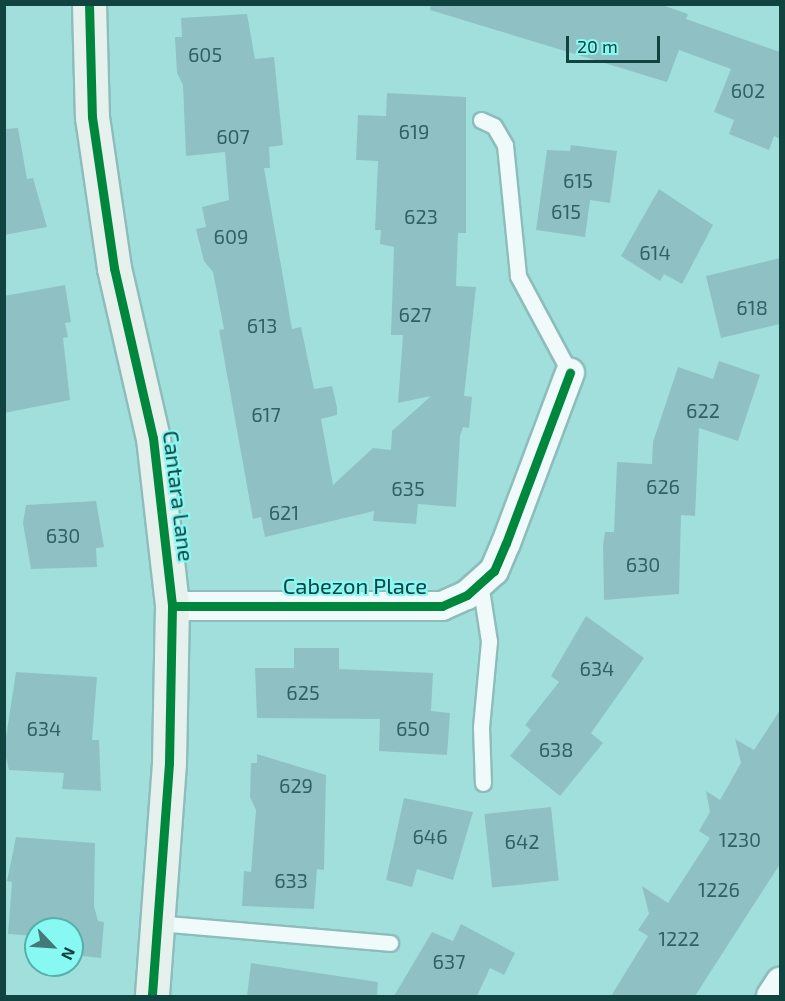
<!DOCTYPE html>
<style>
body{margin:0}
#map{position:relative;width:785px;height:1001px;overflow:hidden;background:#a1dfdc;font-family:"Exo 2",sans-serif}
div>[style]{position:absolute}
.building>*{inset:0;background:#8fc1c4;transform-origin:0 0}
.roads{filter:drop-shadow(2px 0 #8cbdbb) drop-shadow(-2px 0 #8cbdbb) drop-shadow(0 2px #8cbdbb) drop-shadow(0 -2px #8cbdbb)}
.lane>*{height:15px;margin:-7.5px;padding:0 7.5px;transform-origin:7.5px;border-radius:7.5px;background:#f1fafa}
.street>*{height:28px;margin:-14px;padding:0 14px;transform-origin:14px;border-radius:14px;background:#f1fafa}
.secondary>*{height:33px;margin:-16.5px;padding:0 16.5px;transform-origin:16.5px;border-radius:16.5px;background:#e6f1ed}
.cycleway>*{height:9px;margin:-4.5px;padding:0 4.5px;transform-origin:4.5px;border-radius:4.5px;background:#00873e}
span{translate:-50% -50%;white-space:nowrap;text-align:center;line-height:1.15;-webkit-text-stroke:4.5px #88f8f2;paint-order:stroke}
.number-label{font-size:20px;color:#306262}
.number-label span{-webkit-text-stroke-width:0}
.street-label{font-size:22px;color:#114341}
.frame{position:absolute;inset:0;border:6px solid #114341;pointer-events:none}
.north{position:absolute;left:24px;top:917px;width:60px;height:60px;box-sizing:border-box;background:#88f8f2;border:2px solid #58b0ab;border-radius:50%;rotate:115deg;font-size:16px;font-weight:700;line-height:24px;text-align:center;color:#114341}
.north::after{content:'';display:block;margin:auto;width:21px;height:27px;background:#437a77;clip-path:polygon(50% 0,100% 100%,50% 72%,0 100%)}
.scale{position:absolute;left:566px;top:36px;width:94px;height:27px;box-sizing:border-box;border:3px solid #114341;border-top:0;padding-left:8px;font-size:18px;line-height:21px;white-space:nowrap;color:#114341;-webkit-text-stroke:4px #88f8f2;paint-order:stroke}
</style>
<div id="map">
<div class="building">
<i style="clip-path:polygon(431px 4px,659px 4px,688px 14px,686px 19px,780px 52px,780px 139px,774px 136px,769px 150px,729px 134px,734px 120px,714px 112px,731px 69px,679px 50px,667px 82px,430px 10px)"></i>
<i style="clip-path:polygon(247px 14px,255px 59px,274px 57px,283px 145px,269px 147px,270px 168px,264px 168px,292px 329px,301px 327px,314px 389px,332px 386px,337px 407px,337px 415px,321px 419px,333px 485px,373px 448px,391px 450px,392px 431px,431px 396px,398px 403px,403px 335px,391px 335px,394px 247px,380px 244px,381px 230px,375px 230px,378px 161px,356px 160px,358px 115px,386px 116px,387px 93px,466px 97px,466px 233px,458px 233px,456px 286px,476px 287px,464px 396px,472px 397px,469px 428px,463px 427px,460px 436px,456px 507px,418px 504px,416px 524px,373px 521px,374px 511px,265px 537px,261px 517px,253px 519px,219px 330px,224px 329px,213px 272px,204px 261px,196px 229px,206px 227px,202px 207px,229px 200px,225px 152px,186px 156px,183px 85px,177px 73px,175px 37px,182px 37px,181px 18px)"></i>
<i style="clip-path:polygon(18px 128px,27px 179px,33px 178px,47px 227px,4px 235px,4px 129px)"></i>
<i style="clip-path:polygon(571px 145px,617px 151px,610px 203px,590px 200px,585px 237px,536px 230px,547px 150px,570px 151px)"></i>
<i style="clip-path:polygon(659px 189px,713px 225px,682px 284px,664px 274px,660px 281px,621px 256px)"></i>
<i style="clip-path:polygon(780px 258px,780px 324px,721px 338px,706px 276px)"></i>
<i style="clip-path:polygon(65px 285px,71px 322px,65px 323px,68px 337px,63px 338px,70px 400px,4px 413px,4px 296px)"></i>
<i style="clip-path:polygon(719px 361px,760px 375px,738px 441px,699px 428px,695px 516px,681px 515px,679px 594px,604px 600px,603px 546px,605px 532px,614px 532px,617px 462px,652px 464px,653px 442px,678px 367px,713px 379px)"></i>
<i style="clip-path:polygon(96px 501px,104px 547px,96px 548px,97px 567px,31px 569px,23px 523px,26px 505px)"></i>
<i style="clip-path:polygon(586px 616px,644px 658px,591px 733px,603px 743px,560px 796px,510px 756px,531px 730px,525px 725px,559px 682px,551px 676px)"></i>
<i style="clip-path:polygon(294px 648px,339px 648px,339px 669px,433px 673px,431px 711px,450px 713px,447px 755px,379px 751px,380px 719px,257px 718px,255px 668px,294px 668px)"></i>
<i style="clip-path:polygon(16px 672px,97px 677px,92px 740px,99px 740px,101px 791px,62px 789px,64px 773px,9px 770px,4px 750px)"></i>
<i style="clip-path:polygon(780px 710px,780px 864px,695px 996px,611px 996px,648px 936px,638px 930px,649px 914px,642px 886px,668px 903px,710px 838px,699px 831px,710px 812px,706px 791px,720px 800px,741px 763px,735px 739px,754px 750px)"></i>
<i style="clip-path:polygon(257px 754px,326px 775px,324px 870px,317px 869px,314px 909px,242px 906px,244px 871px,251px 872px,256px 810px,250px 797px,251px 763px,257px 763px)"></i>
<i style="clip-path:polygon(404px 798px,473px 812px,453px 880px,417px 869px,412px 887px,386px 880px)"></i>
<i style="left:551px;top:807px;width:74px;height:67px;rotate:84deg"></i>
<i style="clip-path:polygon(16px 837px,95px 843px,94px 906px,98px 921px,104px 922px,101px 958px,72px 955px,72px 929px,36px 929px,36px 936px,8px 934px,12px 882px,7px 881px)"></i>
<i style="clip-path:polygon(461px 924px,515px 953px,504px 975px,490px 968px,477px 996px,394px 996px,432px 932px,453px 941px)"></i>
<i style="clip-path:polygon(251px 963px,378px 982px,377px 996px,247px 996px)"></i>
</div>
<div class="roads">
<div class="lane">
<i style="left:481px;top:120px;width:14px;rotate:25deg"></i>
<i style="left:494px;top:126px;width:22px;rotate:60deg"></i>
<i style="left:505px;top:145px;width:132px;rotate:84.3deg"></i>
<i style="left:518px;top:276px;width:110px;rotate:61.8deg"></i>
<i style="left:480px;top:583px;width:59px;rotate:81.2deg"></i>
<i style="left:489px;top:641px;width:86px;rotate:95.3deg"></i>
<i style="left:481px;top:727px;width:56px;rotate:88deg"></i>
<i style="left:157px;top:923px;width:234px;rotate:4.9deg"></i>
</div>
<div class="street">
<i style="left:172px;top:606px;width:270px"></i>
<i style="left:442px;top:606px;width:27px;rotate:-24deg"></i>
<i style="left:467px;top:595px;width:36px;rotate:-42deg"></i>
<i style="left:494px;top:571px;width:30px;rotate:-67deg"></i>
<i style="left:506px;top:543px;width:182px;rotate:-69.4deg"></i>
<i style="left:771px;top:996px;width:17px;rotate:-57deg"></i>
</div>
<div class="secondary">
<i style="left:89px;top:4px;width:113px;rotate:88.5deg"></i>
<i style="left:92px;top:117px;width:153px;rotate:81.7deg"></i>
<i style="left:114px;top:268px;width:174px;rotate:77.1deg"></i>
<i style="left:153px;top:438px;width:169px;rotate:83.5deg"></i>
<i style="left:172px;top:606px;width:157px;rotate:91.1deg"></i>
<i style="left:169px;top:763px;width:234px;rotate:94.2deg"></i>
</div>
</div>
<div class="cycleway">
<i style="left:89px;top:4px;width:113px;rotate:88.5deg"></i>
<i style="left:92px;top:117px;width:153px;rotate:81.7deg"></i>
<i style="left:114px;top:268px;width:174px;rotate:77.1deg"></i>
<i style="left:153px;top:438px;width:169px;rotate:83.5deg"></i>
<i style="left:172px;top:606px;width:157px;rotate:91.1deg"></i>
<i style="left:169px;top:763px;width:234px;rotate:94.2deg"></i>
<i style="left:172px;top:606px;width:270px"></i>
<i style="left:442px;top:606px;width:27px;rotate:-24deg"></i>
<i style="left:467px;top:595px;width:36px;rotate:-42deg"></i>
<i style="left:494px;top:571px;width:30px;rotate:-67deg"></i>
<i style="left:506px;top:543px;width:182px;rotate:-69.4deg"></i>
</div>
<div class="number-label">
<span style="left:205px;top:54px">605</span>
<span style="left:748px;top:90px">602</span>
<span style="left:414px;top:131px">619</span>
<span style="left:233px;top:136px">607</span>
<span style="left:578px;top:180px">615</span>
<span style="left:566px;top:211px">615</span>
<span style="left:421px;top:216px">623</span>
<span style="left:231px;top:236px">609</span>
<span style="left:655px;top:252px">614</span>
<span style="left:752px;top:307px">618</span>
<span style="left:415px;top:314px">627</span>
<span style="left:262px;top:325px">613</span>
<span style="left:703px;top:410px">622</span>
<span style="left:266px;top:414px">617</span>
<span style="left:663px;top:486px">626</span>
<span style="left:408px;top:488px">635</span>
<span style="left:284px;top:512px">621</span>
<span style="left:63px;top:535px">630</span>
<span style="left:643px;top:564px">630</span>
<span style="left:597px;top:668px">634</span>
<span style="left:303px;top:692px">625</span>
<span style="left:44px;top:728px">634</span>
<span style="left:413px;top:728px">650</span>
<span style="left:556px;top:749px">638</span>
<span style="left:296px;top:785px">629</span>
<span style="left:430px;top:836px">646</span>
<span style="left:740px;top:839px">1230</span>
<span style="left:522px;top:841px">642</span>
<span style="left:291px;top:880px">633</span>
<span style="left:719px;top:889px">1226</span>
<span style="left:679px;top:938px">1222</span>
<span style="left:449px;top:961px">637</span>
</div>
<div class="street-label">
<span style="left:179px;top:496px;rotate:83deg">Cantara Lane</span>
<span style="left:355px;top:586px">Cabezon Place</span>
</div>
<div class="frame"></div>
<div class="north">N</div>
<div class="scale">20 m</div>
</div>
